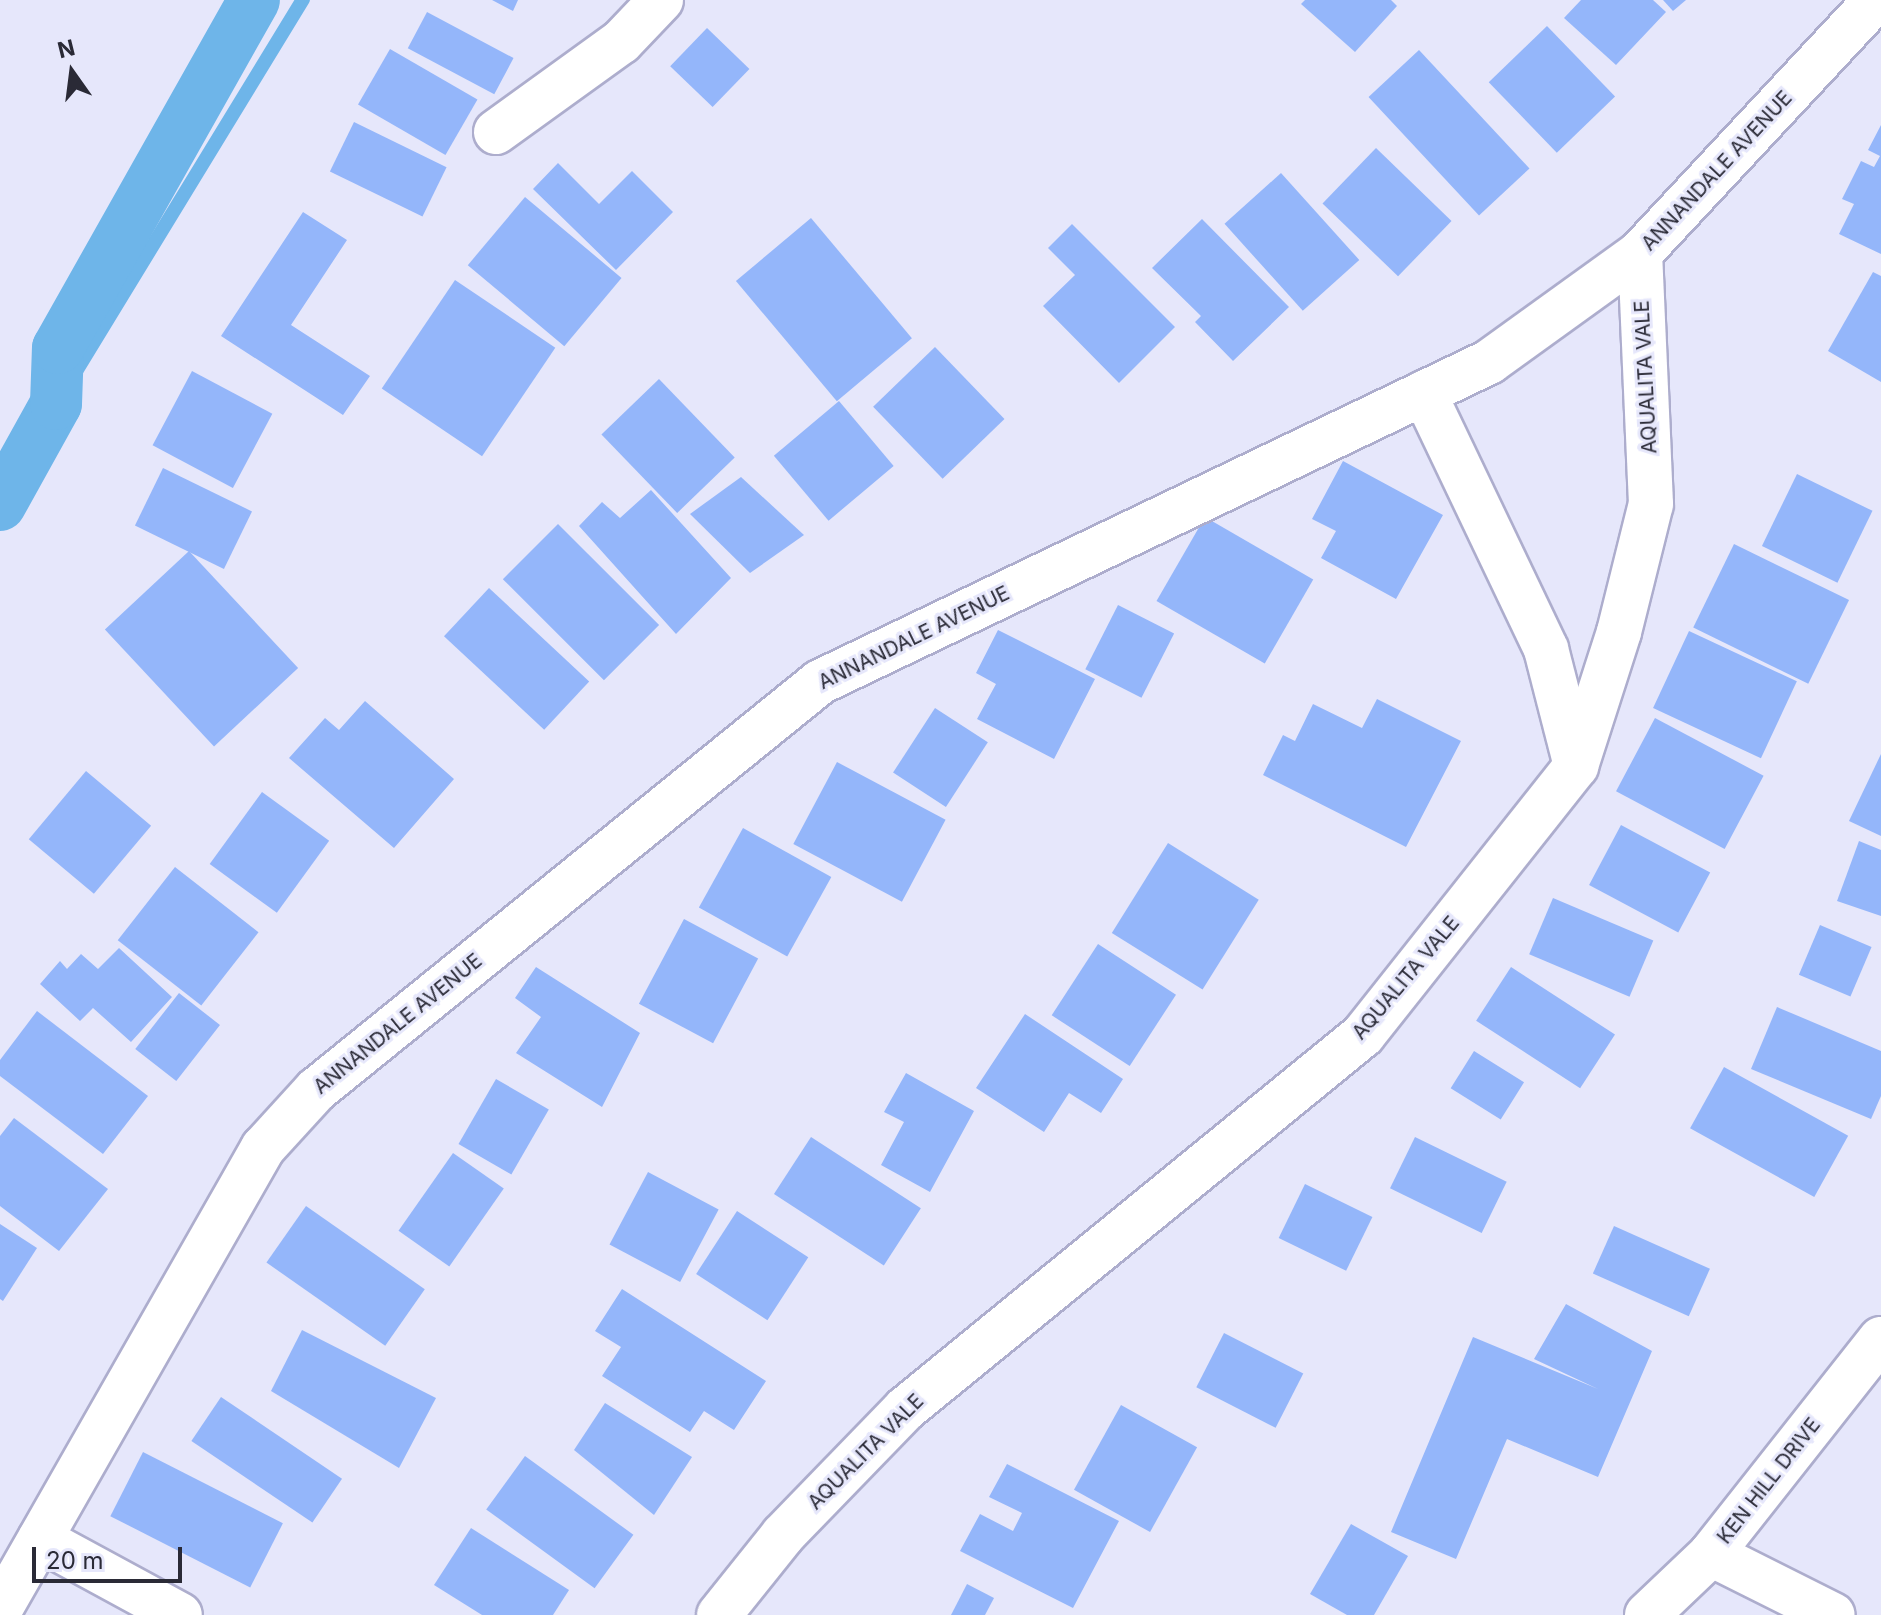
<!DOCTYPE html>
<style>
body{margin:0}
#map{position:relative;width:1881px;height:1615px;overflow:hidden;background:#e6e7fb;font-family:Inter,sans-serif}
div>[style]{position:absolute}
.stream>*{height:14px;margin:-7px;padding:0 7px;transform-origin:7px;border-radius:7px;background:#6eb5e9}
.canal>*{height:52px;margin:-26px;padding:0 26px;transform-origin:26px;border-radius:26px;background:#6eb5e9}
.building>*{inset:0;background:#94b6fa;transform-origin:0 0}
.roads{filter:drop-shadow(2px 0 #adadcd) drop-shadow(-2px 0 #adadcd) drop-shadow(0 2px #adadcd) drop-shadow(0 -2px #adadcd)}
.minor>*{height:44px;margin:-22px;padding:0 22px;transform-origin:22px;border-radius:22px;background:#fff}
span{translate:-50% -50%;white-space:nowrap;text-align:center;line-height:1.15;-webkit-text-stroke:6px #e6e7fb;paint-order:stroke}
.street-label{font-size:20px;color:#2a2a36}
.north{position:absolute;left:32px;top:32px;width:80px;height:80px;-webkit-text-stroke:6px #e6e7fb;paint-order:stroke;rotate:346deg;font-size:22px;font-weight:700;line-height:32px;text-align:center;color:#2a2a36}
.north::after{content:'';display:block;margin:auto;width:28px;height:36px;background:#2a2a36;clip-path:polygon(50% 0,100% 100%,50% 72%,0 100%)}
.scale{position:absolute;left:32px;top:1547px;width:150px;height:36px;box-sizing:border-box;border:4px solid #2a2a36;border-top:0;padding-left:10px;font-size:24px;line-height:28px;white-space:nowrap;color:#2a2a36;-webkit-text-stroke:6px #e6e7fb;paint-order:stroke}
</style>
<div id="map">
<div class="stream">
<i style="left:56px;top:404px;width:474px;rotate:-58.6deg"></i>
</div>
<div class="canal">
<i style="left:0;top:505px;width:115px;rotate:-61deg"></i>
<i style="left:56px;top:404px;width:56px;rotate:-88deg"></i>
<i style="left:58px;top:348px;width:399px;rotate:-60.6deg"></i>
</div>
<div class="building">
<i style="clip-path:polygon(492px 0,518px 0,513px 11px)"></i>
<i style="clip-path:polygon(1305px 0,1391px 0,1397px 6px,1355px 52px,1301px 4px)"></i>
<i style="clip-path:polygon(1581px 0,1653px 0,1666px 12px,1616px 65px,1564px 18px)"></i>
<i style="clip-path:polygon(1663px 0,1686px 0,1673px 11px)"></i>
<i style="left:427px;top:12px;width:98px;height:41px;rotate:28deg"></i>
<i style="left:1547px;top:26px;width:98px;height:81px;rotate:46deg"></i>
<i style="left:707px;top:28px;width:59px;height:53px;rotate:44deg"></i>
<i style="left:390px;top:49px;width:101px;height:64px;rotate:30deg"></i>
<i style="left:1419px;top:50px;width:162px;height:69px;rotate:47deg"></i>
<i style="left:354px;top:122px;width:103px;height:55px;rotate:26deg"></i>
<i style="clip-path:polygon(1881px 125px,1881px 254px,1839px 234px,1854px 204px,1842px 199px,1861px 161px,1874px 167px,1880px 156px,1868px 150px)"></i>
<i style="left:1376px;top:148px;width:105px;height:77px;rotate:44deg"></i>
<i style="clip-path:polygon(558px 163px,599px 204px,632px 171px,673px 212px,616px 270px,533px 189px)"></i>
<i style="left:1281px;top:173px;width:117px;height:76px;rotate:48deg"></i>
<i style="left:525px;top:197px;width:126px;height:89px;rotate:40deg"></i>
<i style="clip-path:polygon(303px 212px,347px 240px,291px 325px,370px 376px,343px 415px,221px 336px)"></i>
<i style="left:811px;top:218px;width:157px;height:98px;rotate:50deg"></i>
<i style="clip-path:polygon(1202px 219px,1289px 307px,1233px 361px,1195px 322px,1201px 316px,1152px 268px)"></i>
<i style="clip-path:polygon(1072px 224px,1175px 327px,1119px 383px,1043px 306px,1075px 275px,1048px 248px)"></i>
<i style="clip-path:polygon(1873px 272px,1881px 276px,1881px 382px,1828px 351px)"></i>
<i style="left:455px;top:280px;width:121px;height:131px;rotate:34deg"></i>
<i style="left:935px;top:347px;width:100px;height:86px;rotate:46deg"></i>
<i style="left:192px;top:371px;width:91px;height:84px;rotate:28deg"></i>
<i style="left:659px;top:379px;width:109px;height:80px;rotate:46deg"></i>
<i style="left:839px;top:401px;width:85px;height:85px;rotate:50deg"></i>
<i style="clip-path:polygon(1343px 461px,1443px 515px,1396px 599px,1321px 558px,1336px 531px,1312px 519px)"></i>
<i style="left:163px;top:468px;width:99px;height:64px;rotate:26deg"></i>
<i style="left:1797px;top:474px;width:84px;height:80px;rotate:26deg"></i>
<i style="clip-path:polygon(741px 477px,804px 535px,750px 573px,690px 514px)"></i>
<i style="clip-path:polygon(651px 490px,731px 578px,676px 634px,579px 526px,602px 502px,620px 518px)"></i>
<i style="left:1205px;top:517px;width:125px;height:97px;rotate:30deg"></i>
<i style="left:558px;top:524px;width:143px;height:78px;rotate:45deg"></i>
<i style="left:1734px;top:544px;width:128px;height:93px;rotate:26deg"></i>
<i style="left:189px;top:551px;width:160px;height:115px;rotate:47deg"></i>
<i style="left:489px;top:588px;width:137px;height:66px;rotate:43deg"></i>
<i style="left:1118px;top:605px;width:63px;height:72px;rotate:27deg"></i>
<i style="clip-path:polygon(998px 630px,1095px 679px,1054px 759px,977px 719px,996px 684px,976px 673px)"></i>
<i style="left:1689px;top:631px;width:119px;height:85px;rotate:25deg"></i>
<i style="clip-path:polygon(1377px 699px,1461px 741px,1406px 847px,1263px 775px,1283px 735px,1295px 741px,1313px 704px,1362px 728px)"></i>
<i style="clip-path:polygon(365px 701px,454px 779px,394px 848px,289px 758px,325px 718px,339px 730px)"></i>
<i style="left:935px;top:708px;width:63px;height:77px;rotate:33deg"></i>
<i style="left:1655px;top:718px;width:123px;height:83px;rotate:28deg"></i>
<i style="clip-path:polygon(1881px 754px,1881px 836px,1849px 821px)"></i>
<i style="left:837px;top:762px;width:123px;height:93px;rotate:28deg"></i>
<i style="left:86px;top:771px;width:85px;height:89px;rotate:40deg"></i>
<i style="left:262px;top:792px;width:83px;height:89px;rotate:36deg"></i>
<i style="left:1621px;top:825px;width:101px;height:68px;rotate:28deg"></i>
<i style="left:743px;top:828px;width:101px;height:91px;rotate:29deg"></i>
<i style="clip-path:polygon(1859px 841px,1881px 850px,1881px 916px,1837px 901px)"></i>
<i style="left:1168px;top:843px;width:107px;height:106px;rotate:32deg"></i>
<i style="left:175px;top:867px;width:106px;height:93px;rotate:38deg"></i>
<i style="left:1553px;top:898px;width:109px;height:61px;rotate:23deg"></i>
<i style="left:684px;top:919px;width:84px;height:96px;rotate:28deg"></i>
<i style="left:1820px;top:925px;width:56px;height:54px;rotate:23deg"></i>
<i style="left:1098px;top:944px;width:93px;height:85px;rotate:33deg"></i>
<i style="clip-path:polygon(119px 948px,172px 997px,131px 1042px,93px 1008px,80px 1021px,40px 984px,60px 961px,67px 969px,81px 954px,98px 969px)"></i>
<i style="clip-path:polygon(536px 967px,640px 1033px,602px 1107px,516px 1053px,541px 1017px,515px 998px)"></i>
<i style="left:1511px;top:967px;width:124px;height:64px;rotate:33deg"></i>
<i style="left:179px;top:993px;width:52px;height:71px;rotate:38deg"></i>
<i style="clip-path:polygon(1777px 1007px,1881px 1051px,1881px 1096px,1871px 1119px,1751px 1069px)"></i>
<i style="clip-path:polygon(37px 1011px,148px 1096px,103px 1154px,0 1076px,0 1060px)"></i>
<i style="clip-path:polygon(1025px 1014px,1123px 1079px,1101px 1113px,1069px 1093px,1044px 1132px,976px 1088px)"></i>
<i style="left:1474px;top:1051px;width:59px;height:44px;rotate:32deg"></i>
<i style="left:1724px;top:1067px;width:142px;height:70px;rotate:29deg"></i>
<i style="clip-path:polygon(906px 1073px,974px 1111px,930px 1192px,881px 1165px,904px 1122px,884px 1112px)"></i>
<i style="left:496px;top:1079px;width:61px;height:75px;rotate:30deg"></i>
<i style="clip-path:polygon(14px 1118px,108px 1189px,59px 1251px,0 1206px,0 1136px)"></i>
<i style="left:811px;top:1137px;width:131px;height:68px;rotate:33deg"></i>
<i style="left:1415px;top:1137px;width:102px;height:57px;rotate:26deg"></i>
<i style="left:453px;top:1153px;width:62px;height:95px;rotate:35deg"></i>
<i style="left:648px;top:1172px;width:80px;height:82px;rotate:28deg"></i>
<i style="left:1305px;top:1184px;width:75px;height:60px;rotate:26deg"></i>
<i style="left:306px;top:1206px;width:145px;height:69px;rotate:35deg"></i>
<i style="left:737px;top:1211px;width:85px;height:75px;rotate:33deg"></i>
<i style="clip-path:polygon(0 1224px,37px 1248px,3px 1301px,0 1299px)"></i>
<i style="left:1614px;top:1226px;width:105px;height:52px;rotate:24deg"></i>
<i style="clip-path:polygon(622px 1289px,766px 1381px,734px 1430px,704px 1411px,690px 1432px,602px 1376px,621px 1347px,595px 1331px)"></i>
<i style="clip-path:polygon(1566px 1304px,1652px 1351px,1598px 1477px,1507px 1439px,1456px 1559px,1391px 1532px,1473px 1337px,1598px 1389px,1534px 1359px)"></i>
<i style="clip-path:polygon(302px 1330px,436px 1398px,399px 1468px,271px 1391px)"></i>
<i style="left:1224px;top:1333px;width:89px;height:61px;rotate:27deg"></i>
<i style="left:221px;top:1397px;width:146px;height:53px;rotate:34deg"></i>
<i style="clip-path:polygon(605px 1403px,692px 1457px,654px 1515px,574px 1450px)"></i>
<i style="left:1121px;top:1405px;width:87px;height:97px;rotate:29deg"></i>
<i style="left:143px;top:1452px;width:157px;height:72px;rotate:27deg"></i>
<i style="left:525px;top:1456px;width:134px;height:66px;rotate:36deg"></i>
<i style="clip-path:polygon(1007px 1464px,1119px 1521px,1073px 1608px,960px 1551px,980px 1514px,1013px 1531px,1022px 1513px,989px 1497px)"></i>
<i style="clip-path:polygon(1351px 1524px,1408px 1556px,1374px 1615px,1347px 1615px,1310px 1594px)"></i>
<i style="clip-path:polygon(471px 1528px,569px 1590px,553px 1615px,482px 1615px,434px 1585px)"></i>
<i style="clip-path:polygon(967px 1584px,994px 1598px,985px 1615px,951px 1615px)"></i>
</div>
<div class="roads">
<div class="minor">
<i style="left:496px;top:132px;width:154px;rotate:-35.8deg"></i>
<i style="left:621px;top:42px;width:58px;rotate:-46.4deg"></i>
<i style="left:1424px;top:393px;width:284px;rotate:64.5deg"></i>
<i style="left:1546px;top:649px;width:121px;rotate:75.6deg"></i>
<i style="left:40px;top:1539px;width:159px;rotate:28.5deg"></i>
<i style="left:1711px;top:1554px;width:136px;rotate:26.6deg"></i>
<i style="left:0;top:1609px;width:531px;rotate:-60.3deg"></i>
<i style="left:263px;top:1148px;width:79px;rotate:-47.6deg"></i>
<i style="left:316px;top:1090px;width:648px;rotate:-38.99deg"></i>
<i style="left:820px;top:682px;width:742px;rotate:-25.56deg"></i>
<i style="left:1489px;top:362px;width:186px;rotate:-35.8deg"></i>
<i style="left:1640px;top:253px;width:346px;rotate:-47deg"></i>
<i style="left:719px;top:1615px;width:102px;rotate:-51.3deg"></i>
<i style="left:783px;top:1535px;width:175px;rotate:-45.9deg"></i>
<i style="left:905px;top:1409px;width:591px;rotate:-39.23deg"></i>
<i style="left:1363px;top:1035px;width:343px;rotate:-51.6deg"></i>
<i style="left:1576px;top:766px;width:141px;rotate:-72.2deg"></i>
<i style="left:1619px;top:632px;width:132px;rotate:-76deg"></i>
<i style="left:1651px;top:504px;width:251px;rotate:-92.5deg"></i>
<i style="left:1647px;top:1615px;width:88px;rotate:-43.6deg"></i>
<i style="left:1711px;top:1554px;width:274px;rotate:-51.7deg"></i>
</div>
</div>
<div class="street-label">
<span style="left:1717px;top:171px;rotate:-47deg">ANNANDALE AVENUE</span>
<span style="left:1646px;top:377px;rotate:-93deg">AQUALITA VALE</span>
<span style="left:914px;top:638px;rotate:-26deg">ANNANDALE AVENUE</span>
<span style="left:1406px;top:978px;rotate:-50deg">AQUALITA VALE</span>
<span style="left:398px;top:1024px;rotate:-39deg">ANNANDALE AVENUE</span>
<span style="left:866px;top:1452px;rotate:-45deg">AQUALITA VALE</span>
<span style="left:1769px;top:1481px;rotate:-52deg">KEN HILL DRIVE</span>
</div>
<div class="north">N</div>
<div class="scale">20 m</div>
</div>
